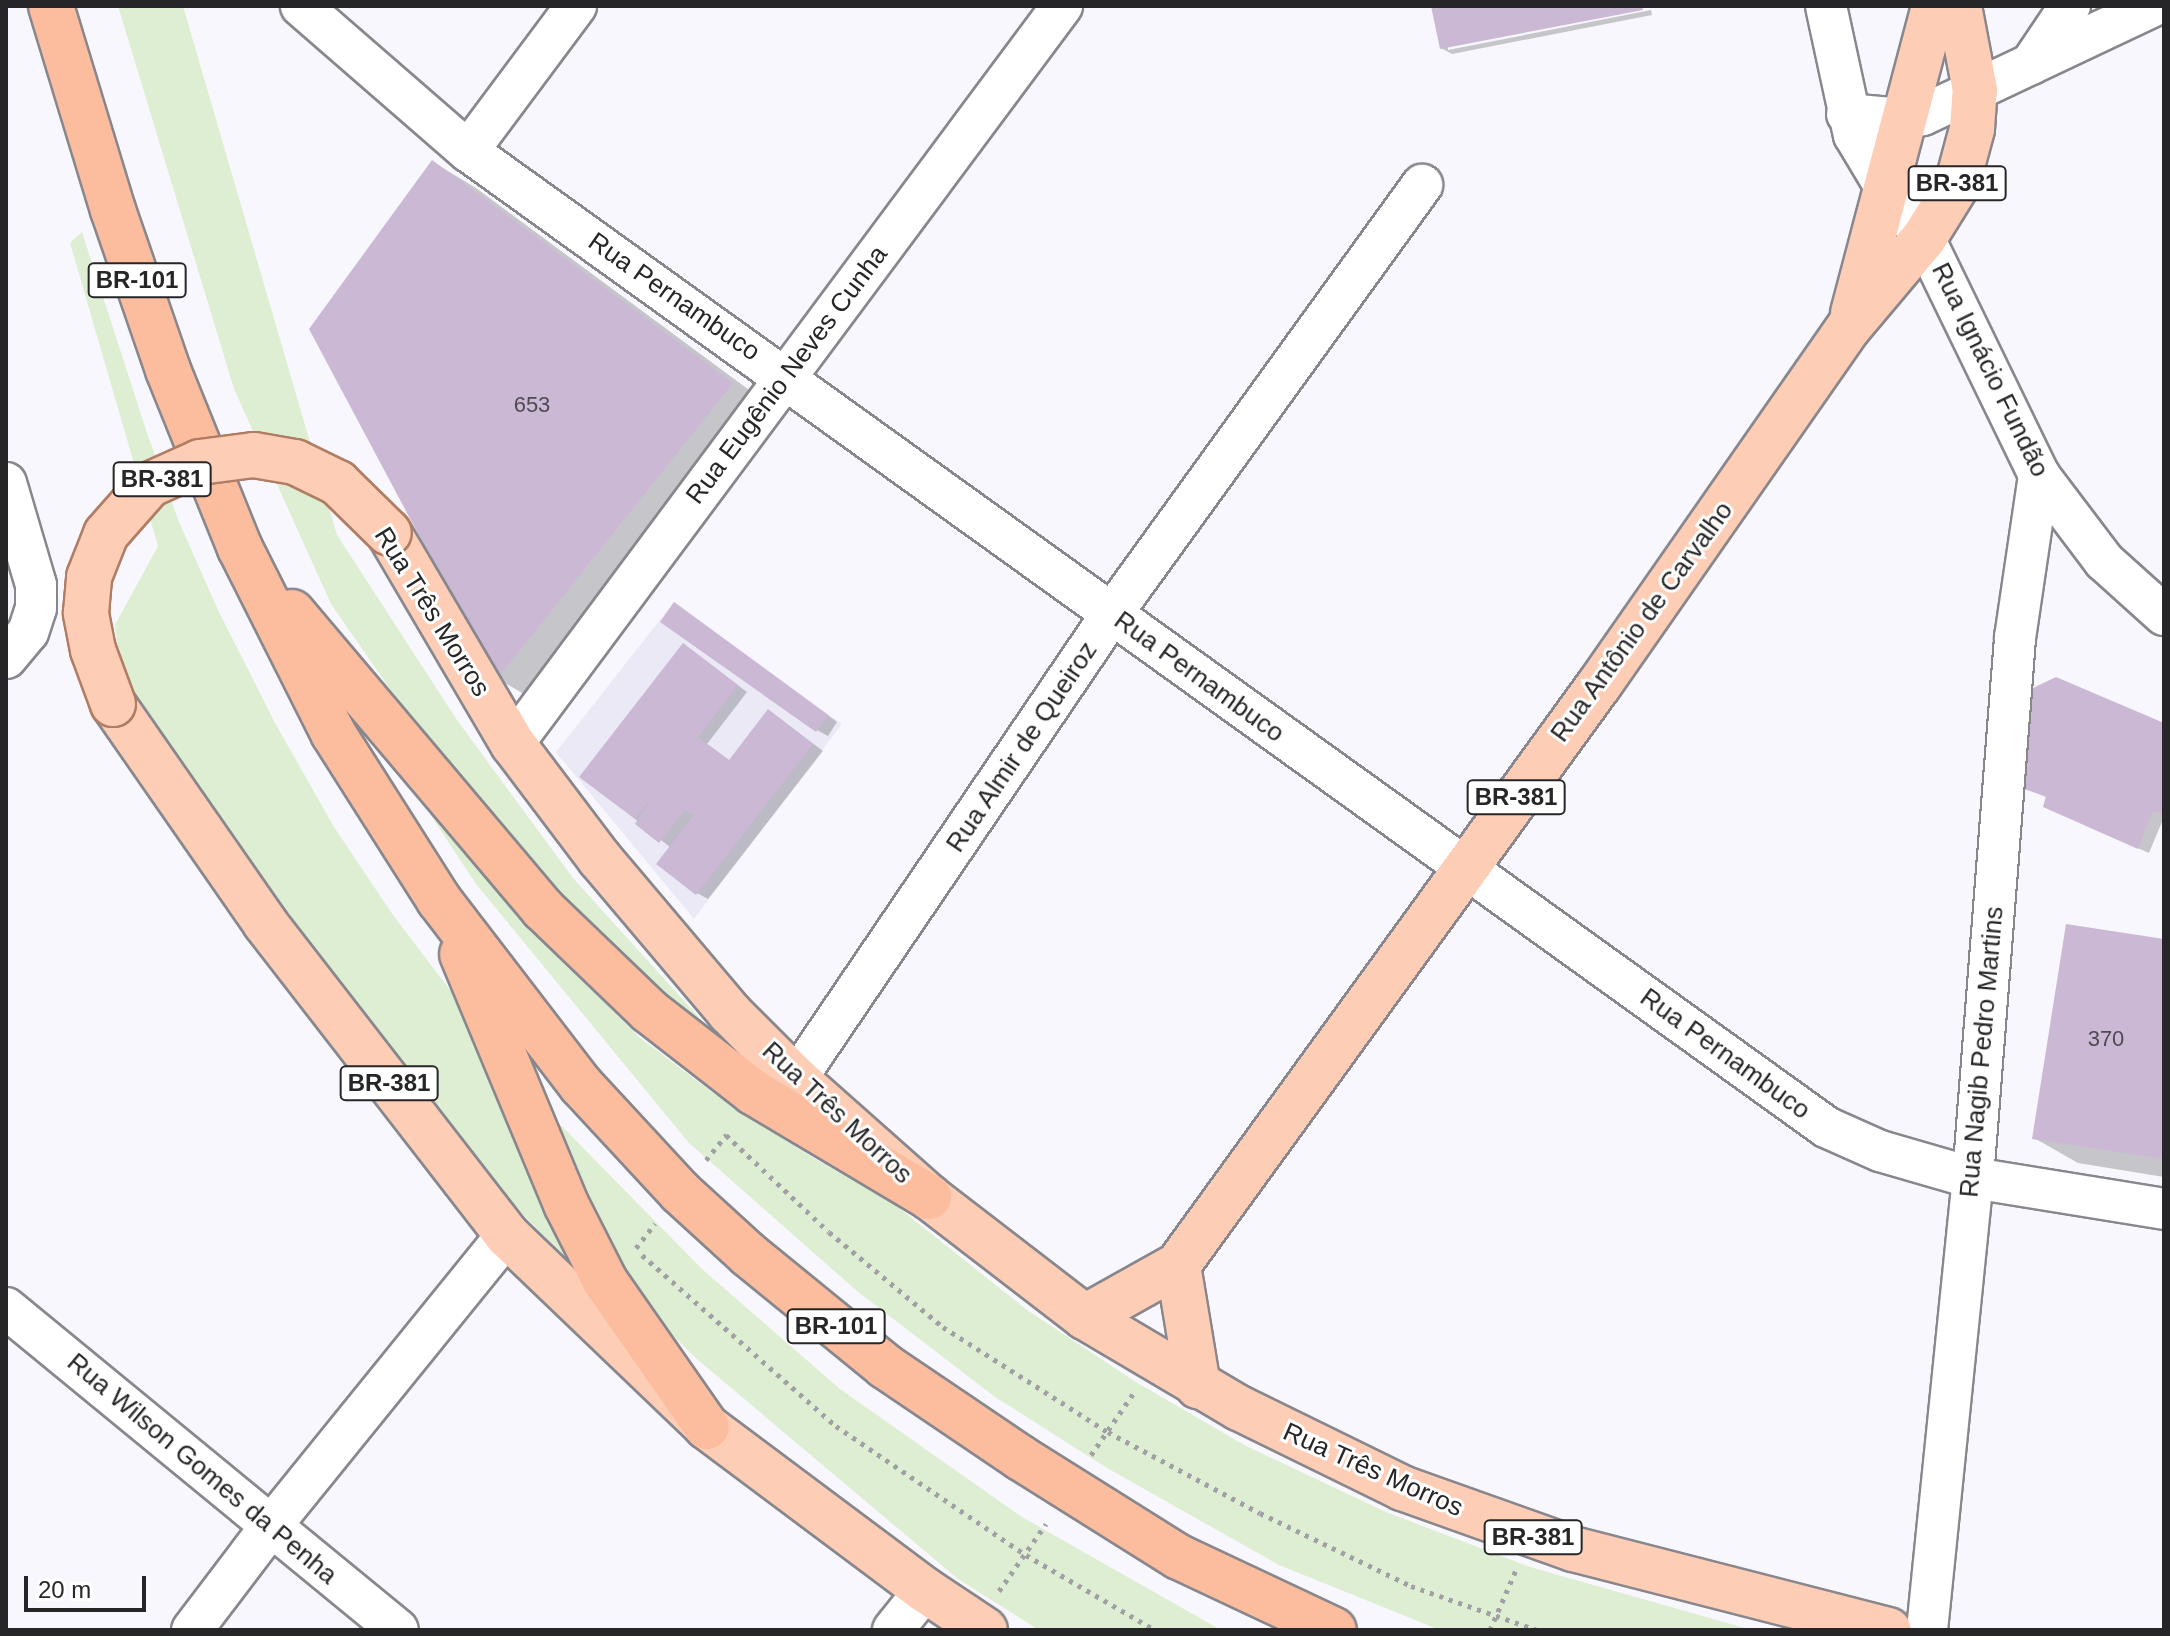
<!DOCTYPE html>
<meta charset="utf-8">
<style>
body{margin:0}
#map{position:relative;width:2170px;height:1636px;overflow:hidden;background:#f8f7fd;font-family:Helvetica,sans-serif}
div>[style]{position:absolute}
.built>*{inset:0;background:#ebe9f6}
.green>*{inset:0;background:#deeed2}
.shadow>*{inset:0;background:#0003}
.building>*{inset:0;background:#cab8d5}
.path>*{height:5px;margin-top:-2.5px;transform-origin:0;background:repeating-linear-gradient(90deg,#a1a0a5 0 4px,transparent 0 10px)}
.roads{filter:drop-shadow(2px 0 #88878d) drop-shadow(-2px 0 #88878d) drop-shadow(0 2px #88878d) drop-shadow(0 -2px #88878d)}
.minor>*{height:40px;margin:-20px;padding:0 20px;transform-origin:20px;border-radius:20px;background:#fff}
.primary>*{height:44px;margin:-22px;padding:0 22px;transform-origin:22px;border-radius:22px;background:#fdcdb6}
.trunk>*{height:44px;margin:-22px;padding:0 22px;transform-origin:22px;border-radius:22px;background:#fcbc9e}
.bridges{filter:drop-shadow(2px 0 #b07d64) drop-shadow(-2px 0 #b07d64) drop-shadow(0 2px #b07d64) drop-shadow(0 -2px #b07d64)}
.primary-bridge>*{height:44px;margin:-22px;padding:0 22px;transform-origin:22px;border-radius:22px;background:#fdcdb6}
span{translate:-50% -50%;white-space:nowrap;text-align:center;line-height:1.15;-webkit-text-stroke:6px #fff;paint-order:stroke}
.number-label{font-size:22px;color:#4f4a52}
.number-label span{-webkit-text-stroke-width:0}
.shield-label span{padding:2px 6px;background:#fff;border:2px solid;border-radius:6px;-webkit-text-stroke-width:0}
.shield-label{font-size:24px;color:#262527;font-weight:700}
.street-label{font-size:26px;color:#262527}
.frame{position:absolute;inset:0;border:8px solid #262527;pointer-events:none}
.scale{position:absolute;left:24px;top:1576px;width:122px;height:36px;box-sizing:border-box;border:4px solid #262527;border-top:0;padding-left:10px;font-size:24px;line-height:28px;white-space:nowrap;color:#262527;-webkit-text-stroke:6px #fff;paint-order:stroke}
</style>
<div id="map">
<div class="built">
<i style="clip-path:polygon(674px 602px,842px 724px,694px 919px,556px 752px)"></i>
</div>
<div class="green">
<i style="clip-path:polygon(118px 6px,183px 6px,337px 535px,457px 720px,573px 878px,732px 1054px,626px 974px,451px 777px,331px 604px,234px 389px)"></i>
<i style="clip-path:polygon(82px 232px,147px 433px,179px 522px,218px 610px,275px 723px,334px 827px,393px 915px,456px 998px,566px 1259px,498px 1189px,316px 952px,167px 749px,120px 666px,115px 625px,158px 546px,70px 243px)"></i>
<i style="clip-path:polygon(424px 805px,522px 918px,639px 1037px,713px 1093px,815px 1159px,894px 1204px,1027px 1310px,1136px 1382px,1246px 1446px,1386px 1512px,1530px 1567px,1752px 1630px,1440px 1630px,1279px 1565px,1107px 1468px,995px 1397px,857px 1291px,689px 1143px,476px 884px)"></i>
<i style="clip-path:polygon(540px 1104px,702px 1269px,840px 1389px,1022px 1517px,1221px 1630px,1039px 1630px,958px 1579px,698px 1360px,638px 1302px)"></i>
</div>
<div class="shadow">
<i style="clip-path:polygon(1433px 6px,1651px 6px,1448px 46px,1448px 50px,1651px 10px,1652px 15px,1452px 54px,1441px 48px)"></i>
<i style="clip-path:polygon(433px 162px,476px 188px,776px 410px,541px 704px,498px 679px)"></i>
<i style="clip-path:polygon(685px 611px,837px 722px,828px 736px,817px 730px)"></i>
<i style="clip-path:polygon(694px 652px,747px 692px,707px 744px,730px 761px,779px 718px,823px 751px,708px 899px,697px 893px,671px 848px,582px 776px)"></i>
<i style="clip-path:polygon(2164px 726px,2164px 817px,2149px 853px,2056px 812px,2048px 798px,2022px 787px)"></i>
<i style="clip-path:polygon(2164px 941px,2164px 1177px,2078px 1163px,2034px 1138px)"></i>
</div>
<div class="building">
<i style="clip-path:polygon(1431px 6px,1642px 6px,1643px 10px,1440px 49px)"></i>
<i style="clip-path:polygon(432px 160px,733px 383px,496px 680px,309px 329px)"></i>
<i style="clip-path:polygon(674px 602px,828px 715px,816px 732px,660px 622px)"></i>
<i style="clip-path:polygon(683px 643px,738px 685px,698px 737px,729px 760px,768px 709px,813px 744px,696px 895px,656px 864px,693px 816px,685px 810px,659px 843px,635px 824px,655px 793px,635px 819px,579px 777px)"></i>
<i style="clip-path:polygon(2056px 677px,2164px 723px,2164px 815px,2153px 811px,2138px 849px,2043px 807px,2046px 796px,2020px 788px,2033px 688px)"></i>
<i style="clip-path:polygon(2066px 924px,2164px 939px,2164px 1159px,2032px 1139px)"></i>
</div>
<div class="path">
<i style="left:726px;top:1135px;width:141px;rotate:43.3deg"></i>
<i style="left:829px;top:1232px;width:148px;rotate:39.8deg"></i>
<i style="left:943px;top:1327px;width:196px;rotate:32.5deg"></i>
<i style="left:1108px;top:1432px;width:172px;rotate:28.1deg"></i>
<i style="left:1260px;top:1513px;width:168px;rotate:25.8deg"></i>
<i style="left:1411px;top:1586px;width:133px;rotate:19.2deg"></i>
<i style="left:706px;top:1160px;width:33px;rotate:-51deg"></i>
<i style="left:636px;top:1248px;width:31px;rotate:-52deg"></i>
<i style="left:642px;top:1255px;width:259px;rotate:41.4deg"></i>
<i style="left:836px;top:1426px;width:230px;rotate:34.2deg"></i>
<i style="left:1026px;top:1555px;width:149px;rotate:30.2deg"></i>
<i style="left:1091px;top:1455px;width:74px;rotate:-55.5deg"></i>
<i style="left:999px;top:1591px;width:82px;rotate:-55deg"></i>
<i style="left:1490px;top:1630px;width:65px;rotate:-66.6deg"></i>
</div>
<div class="roads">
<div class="minor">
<i style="left:301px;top:6px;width:221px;rotate:41deg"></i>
<i style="left:468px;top:151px;width:1672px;rotate:35.7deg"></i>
<i style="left:1826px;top:1127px;width:59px;rotate:24deg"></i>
<i style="left:1880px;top:1151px;width:97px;rotate:16.2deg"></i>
<i style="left:1973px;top:1178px;width:193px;rotate:9.2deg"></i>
<i style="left:1826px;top:6px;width:132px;rotate:77.8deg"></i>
<i style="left:1854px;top:135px;width:64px;rotate:59deg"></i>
<i style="left:1887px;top:190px;width:61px;rotate:52.4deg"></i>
<i style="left:1924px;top:238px;width:263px;rotate:64.1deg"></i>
<i style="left:2039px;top:475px;width:108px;rotate:52.9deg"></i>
<i style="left:2104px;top:561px;width:81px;rotate:42deg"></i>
<i style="left:2031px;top:64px;width:70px;rotate:-56.1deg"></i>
<i style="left:1847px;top:114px;width:55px;rotate:5.2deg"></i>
<i style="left:1902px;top:119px;width:21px;rotate:-11deg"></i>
<i style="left:1923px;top:115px;width:255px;rotate:-25.3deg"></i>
<i style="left:468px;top:151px;width:181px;rotate:-53.3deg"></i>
<i style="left:6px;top:483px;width:106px;rotate:73.6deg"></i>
<i style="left:36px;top:585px;width:23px;rotate:90deg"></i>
<i style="left:36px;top:608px;width:25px;rotate:108deg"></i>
<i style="left:28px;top:632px;width:34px;rotate:130deg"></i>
<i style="left:513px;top:744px;width:920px;rotate:-53.35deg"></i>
<i style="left:796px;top:1079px;width:561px;rotate:-55.83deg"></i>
<i style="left:1111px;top:615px;width:531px;rotate:-54.12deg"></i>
<i style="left:6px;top:1308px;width:507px;rotate:39.4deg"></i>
<i style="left:192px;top:1630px;width:131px;rotate:-52.8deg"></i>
<i style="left:271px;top:1526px;width:375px;rotate:-51deg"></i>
<i style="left:893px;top:1630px;width:51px;rotate:-51.3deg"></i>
<i style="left:1927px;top:1630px;width:454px;rotate:-84.2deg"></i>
<i style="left:1973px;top:1178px;width:542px;rotate:-85.55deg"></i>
<i style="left:2015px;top:638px;width:165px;rotate:-81.6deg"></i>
</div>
<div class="primary">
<i style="left:1853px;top:313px;width:318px;rotate:-75.2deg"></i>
<i style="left:389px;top:533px;width:245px;rotate:59.6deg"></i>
<i style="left:513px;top:744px;width:144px;rotate:52.9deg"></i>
<i style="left:600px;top:859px;width:202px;rotate:49.8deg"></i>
<i style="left:730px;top:1013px;width:93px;rotate:45deg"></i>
<i style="left:796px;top:1079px;width:178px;rotate:41.6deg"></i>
<i style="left:929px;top:1197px;width:197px;rotate:37.6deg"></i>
<i style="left:1085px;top:1317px;width:179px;rotate:30.6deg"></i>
<i style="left:1239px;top:1408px;width:182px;rotate:26.1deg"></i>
<i style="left:1402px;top:1488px;width:182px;rotate:19.6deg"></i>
<i style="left:1573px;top:1549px;width:326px;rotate:14.4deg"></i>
<i style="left:113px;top:704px;width:267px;rotate:55.2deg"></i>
<i style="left:265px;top:923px;width:395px;rotate:52.2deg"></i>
<i style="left:507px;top:1235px;width:277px;rotate:43.8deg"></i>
<i style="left:707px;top:1427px;width:272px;rotate:36.8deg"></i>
<i style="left:925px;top:1590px;width:72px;rotate:33.7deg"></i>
<i style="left:1178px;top:1265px;width:123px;rotate:80.6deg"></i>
<i style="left:1085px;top:1317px;width:107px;rotate:-29.2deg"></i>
<i style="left:1178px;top:1265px;width:717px;rotate:-54.03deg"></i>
<i style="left:1599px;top:685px;width:437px;rotate:-55.1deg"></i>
<i style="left:1849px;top:327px;width:116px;rotate:-49.9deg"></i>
<i style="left:1924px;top:238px;width:62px;rotate:-58.1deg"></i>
<i style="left:1957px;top:185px;width:58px;rotate:-75deg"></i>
<i style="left:1972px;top:129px;width:39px;rotate:-86deg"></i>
<i style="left:1975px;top:90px;width:86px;rotate:-100.8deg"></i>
</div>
<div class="trunk">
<i style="left:51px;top:6px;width:213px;rotate:73.1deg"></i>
<i style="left:113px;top:210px;width:169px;rotate:71deg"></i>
<i style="left:168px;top:370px;width:192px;rotate:68deg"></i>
<i style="left:240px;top:548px;width:207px;rotate:63.3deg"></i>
<i style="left:333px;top:733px;width:198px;rotate:57.6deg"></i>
<i style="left:439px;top:900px;width:233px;rotate:52.5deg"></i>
<i style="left:581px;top:1085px;width:146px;rotate:47.2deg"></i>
<i style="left:680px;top:1192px;width:93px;rotate:42.4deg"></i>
<i style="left:749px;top:1255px;width:176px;rotate:39.2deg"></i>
<i style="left:885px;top:1366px;width:164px;rotate:34.1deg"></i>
<i style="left:1021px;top:1458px;width:186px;rotate:32.1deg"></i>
<i style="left:1179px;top:1557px;width:171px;rotate:25.2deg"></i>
<i style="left:292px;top:612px;width:389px;rotate:49.8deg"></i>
<i style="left:543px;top:909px;width:147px;rotate:43.9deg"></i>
<i style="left:649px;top:1011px;width:132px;rotate:37.9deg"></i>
<i style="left:753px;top:1092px;width:205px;rotate:30.8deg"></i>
<i style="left:462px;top:954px;width:271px;rotate:67.4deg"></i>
<i style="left:566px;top:1204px;width:86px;rotate:63.1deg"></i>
<i style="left:605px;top:1281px;width:178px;rotate:55.1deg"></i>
</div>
</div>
<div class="bridges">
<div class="primary-bridge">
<i style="left:113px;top:704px;width:58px;rotate:-110.3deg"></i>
<i style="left:93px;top:650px;width:38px;rotate:-101deg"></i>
<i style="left:86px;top:613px;width:36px;rotate:-85deg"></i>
<i style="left:89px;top:577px;width:46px;rotate:-68.4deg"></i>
<i style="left:106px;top:534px;width:65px;rotate:-48.7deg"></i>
<i style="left:149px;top:485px;width:56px;rotate:-24.3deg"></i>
<i style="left:200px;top:462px;width:54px;rotate:-7.4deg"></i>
<i style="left:254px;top:455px;width:42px;rotate:9.7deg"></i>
<i style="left:295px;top:462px;width:48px;rotate:26deg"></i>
<i style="left:338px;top:483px;width:71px;rotate:44.4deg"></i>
</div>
</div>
<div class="number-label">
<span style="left:532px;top:405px">653</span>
<span style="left:2106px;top:1039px">370</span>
</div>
<div class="shield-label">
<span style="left:1957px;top:183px">BR-381</span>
<span style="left:137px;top:280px">BR-101</span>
<span style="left:162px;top:479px">BR-381</span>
<span style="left:1516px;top:797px">BR-381</span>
<span style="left:389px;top:1083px">BR-381</span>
<span style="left:836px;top:1326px">BR-101</span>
<span style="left:1533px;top:1537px">BR-381</span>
</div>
<div class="street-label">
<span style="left:674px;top:297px;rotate:35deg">Rua Pernambuco</span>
<span style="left:1990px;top:370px;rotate:64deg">Rua Ignácio Fundão</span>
<span style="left:787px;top:375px;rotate:-53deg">Rua Eugênio Neves Cunha</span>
<span style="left:432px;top:612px;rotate:58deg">Rua Três Morros</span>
<span style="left:1642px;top:622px;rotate:-54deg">Rua Antônio de Carvalho</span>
<span style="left:1199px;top:677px;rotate:36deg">Rua Pernambuco</span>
<span style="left:1022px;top:747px;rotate:-56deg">Rua Almir de Queiroz</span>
<span style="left:1982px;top:1052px;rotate:-85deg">Rua Nagib Pedro Martins</span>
<span style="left:1725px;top:1054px;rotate:36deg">Rua Pernambuco</span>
<span style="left:837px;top:1113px;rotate:43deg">Rua Três Morros</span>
<span style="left:202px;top:1469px;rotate:40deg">Rua Wilson Gomes da Penha</span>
<span style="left:1373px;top:1470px;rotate:24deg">Rua Três Morros</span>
</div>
<div class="frame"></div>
<div class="scale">20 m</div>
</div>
